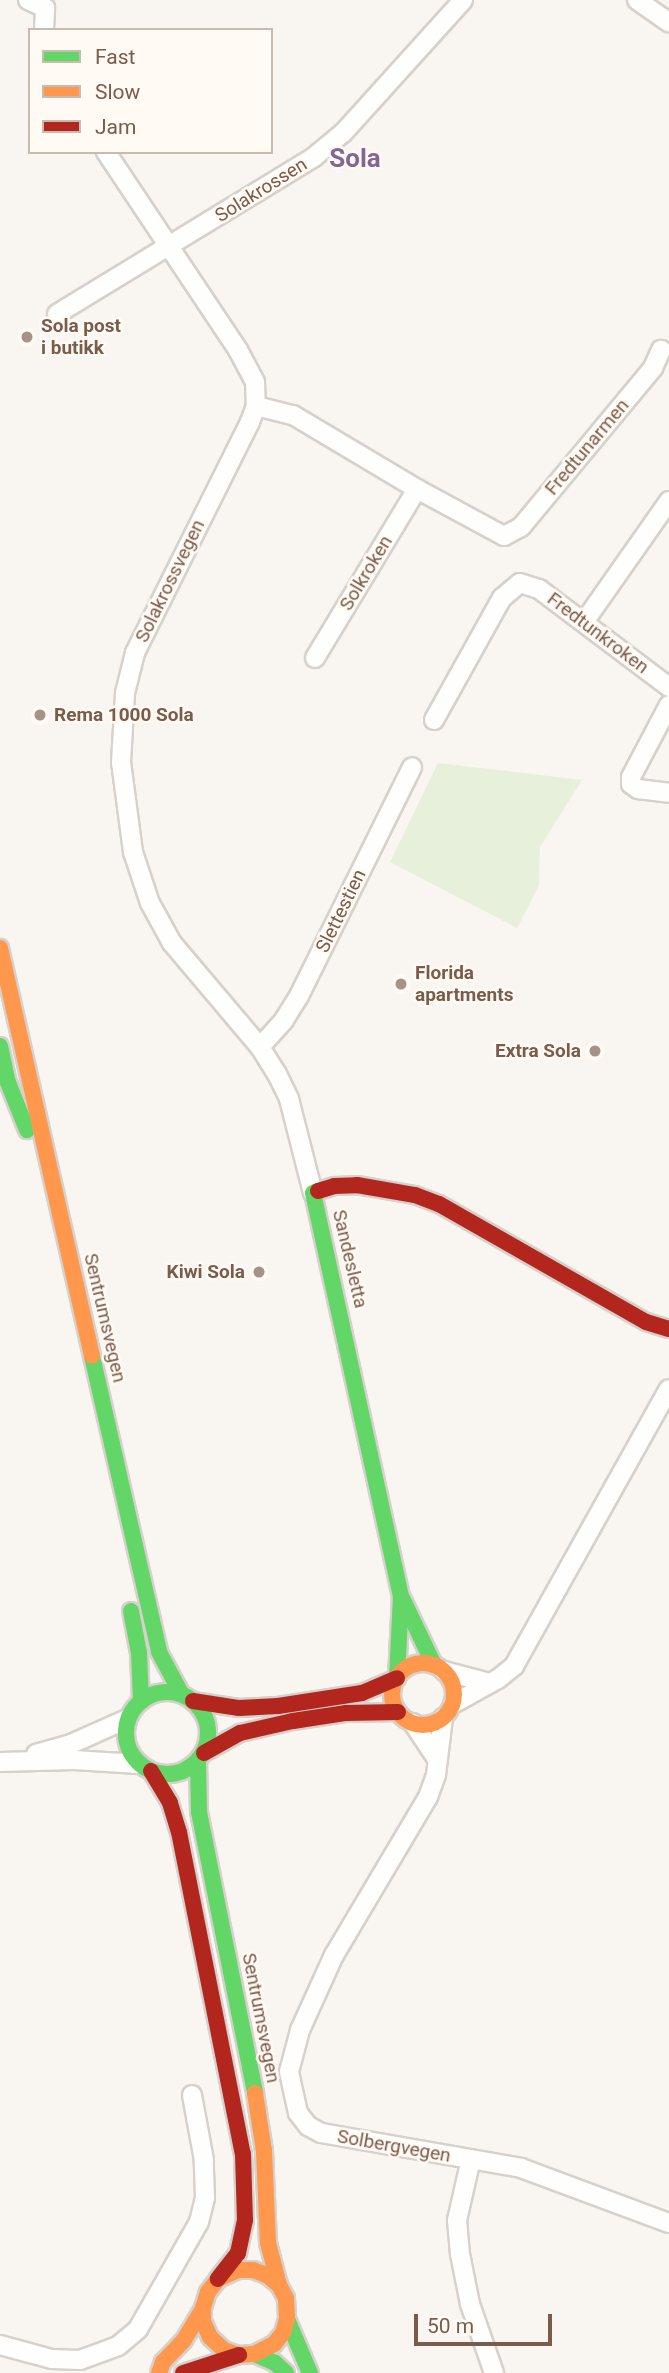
<!DOCTYPE html>
<style>
body{margin:0}
#map{position:relative;width:669px;height:2373px;overflow:hidden;background:#f9f5f0;font-family:Roboto,sans-serif}
div>[style]{position:absolute}
.green>*{inset:0;background:#e7f0db}
.roads{filter:drop-shadow(2px 0 #d7d1cb) drop-shadow(-2px 0 #d7d1cb) drop-shadow(0 2px #d7d1cb) drop-shadow(0 -2px #d7d1cb)}
.street>*{height:18px;margin:-9px;padding:0 9px;transform-origin:9px;border-radius:9px;background:#fefefd}
.fast>*{height:16px;margin:-8px;padding:0 8px;transform-origin:8px;border-radius:8px;background:#63d668}
.fast>.ring{margin:-8px;padding:0;box-sizing:content-box;background:none;border:16px solid #63d668;border-radius:50%}
.slow>*{height:16px;margin:-8px;padding:0 8px;transform-origin:8px;border-radius:8px;background:#ff974d}
.slow>.ring{margin:-8px;padding:0;box-sizing:content-box;background:none;border:16px solid #ff974d;border-radius:50%}
.jam>*{height:16px;margin:-8px;padding:0 8px;transform-origin:8px;border-radius:8px;background:#b3261e}
.dots>*{width:19px;height:19px;translate:-50% -50%;box-sizing:border-box;border:4px solid #fffaf3;border-radius:50%}
span{translate:-50% -50%;white-space:nowrap;text-align:center;line-height:1.15;-webkit-text-stroke:5px #fffaf3;paint-order:stroke}
.street-label{font-size:19px;color:#7a5c4d}
.poi-label{font-size:19px;color:#7a5c4d;font-weight:700}
.left{translate:0 -50%;text-align:left}
.right{translate:-100% -50%;text-align:right}
.district-label{font-size:26px;color:#846695;font-weight:700}
.legend{position:absolute;left:28px;top:28px;width:245px;height:126px;box-sizing:border-box;background:#fffaf3;border:2px solid #cabbb1;margin:0;padding:9px 12px;list-style:none;font-size:21px;color:#7a5c4d}
.legend li{display:flex;align-items:center;gap:14px;height:35px}
.legend b{width:35px;border:2px solid #cabbb1}
.scale{position:absolute;left:414px;top:2314px;width:138px;height:32px;box-sizing:border-box;border:4px solid #7a5c4d;border-top:0;padding-left:9px;font-size:21px;line-height:24px;white-space:nowrap;color:#7a5c4d;-webkit-text-stroke:5px #fffaf3;paint-order:stroke}
</style>
<div id="map">
<div class="green">
<i style="clip-path:polygon(438px 763px,582px 780px,540px 847px,539px 885px,517px 928px,390px 862px)"></i>
</div>
<div class="roads">
<div class="street">
<i style="left:28px;top:0;width:19px;rotate:25deg"></i>
<i style="left:637px;top:0;width:39px;rotate:35deg"></i>
<i style="left:44px;top:30px;width:22px;rotate:-87deg"></i>
<i style="left:106px;top:152px;width:238px;rotate:56.3deg"></i>
<i style="left:238px;top:350px;width:36px;rotate:62deg"></i>
<i style="left:255px;top:382px;width:24px;rotate:88deg"></i>
<i style="left:256px;top:406px;width:17px;rotate:111deg"></i>
<i style="left:250px;top:422px;width:258px;rotate:116.5deg"></i>
<i style="left:135px;top:653px;width:41px;rotate:104deg"></i>
<i style="left:125px;top:693px;width:69px;rotate:93.3deg"></i>
<i style="left:121px;top:762px;width:91px;rotate:82.4deg"></i>
<i style="left:133px;top:852px;width:54px;rotate:71.6deg"></i>
<i style="left:150px;top:903px;width:46px;rotate:61.2deg"></i>
<i style="left:172px;top:943px;width:136px;rotate:49.8deg"></i>
<i style="left:260px;top:1047px;width:32px;rotate:58deg"></i>
<i style="left:277px;top:1074px;width:28px;rotate:64deg"></i>
<i style="left:289px;top:1099px;width:97px;rotate:75.7deg"></i>
<i style="left:57px;top:314px;width:301px;rotate:-31.4deg"></i>
<i style="left:314px;top:157px;width:38px;rotate:-40deg"></i>
<i style="left:343px;top:133px;width:179px;rotate:-47.9deg"></i>
<i style="left:256px;top:406px;width:38px;rotate:14deg"></i>
<i style="left:293px;top:415px;width:144px;rotate:30.8deg"></i>
<i style="left:417px;top:489px;width:99px;rotate:28.4deg"></i>
<i style="left:504px;top:536px;width:19px;rotate:-28deg"></i>
<i style="left:521px;top:527px;width:207px;rotate:-50.3deg"></i>
<i style="left:653px;top:368px;width:20px;rotate:-66deg"></i>
<i style="left:584px;top:622px;width:148px;rotate:-54.9deg"></i>
<i style="left:315px;top:658px;width:197px;rotate:-58.9deg"></i>
<i style="left:669px;top:705px;width:81px;rotate:117.8deg"></i>
<i style="left:631px;top:777px;width:7px;rotate:90deg"></i>
<i style="left:631px;top:784px;width:9px;rotate:36deg"></i>
<i style="left:638px;top:789px;width:31px;rotate:7deg"></i>
<i style="left:434px;top:720px;width:140px;rotate:-60.9deg"></i>
<i style="left:502px;top:598px;width:23px;rotate:-40deg"></i>
<i style="left:520px;top:583px;width:20px;rotate:18deg"></i>
<i style="left:539px;top:589px;width:163px;rotate:37deg"></i>
<i style="left:260px;top:1047px;width:36px;rotate:-48deg"></i>
<i style="left:284px;top:1020px;width:28px;rotate:-58deg"></i>
<i style="left:299px;top:996px;width:255px;rotate:-63.7deg"></i>
<i style="left:444px;top:1671px;width:48px;rotate:14.6deg"></i>
<i style="left:453px;top:1704px;width:51px;rotate:-29.1deg"></i>
<i style="left:498px;top:1679px;width:21px;rotate:-39deg"></i>
<i style="left:514px;top:1666px;width:317px;rotate:-60.8deg"></i>
<i style="left:443px;top:1718px;width:57px;rotate:97deg"></i>
<i style="left:436px;top:1775px;width:23px;rotate:110deg"></i>
<i style="left:428px;top:1797px;width:184px;rotate:120.7deg"></i>
<i style="left:334px;top:1955px;width:82px;rotate:114.4deg"></i>
<i style="left:300px;top:2030px;width:43px;rotate:104.7deg"></i>
<i style="left:289px;top:2072px;width:42px;rotate:77.6deg"></i>
<i style="left:298px;top:2113px;width:16px;rotate:52deg"></i>
<i style="left:308px;top:2126px;width:15px;rotate:28deg"></i>
<i style="left:321px;top:2133px;width:203px;rotate:9.9deg"></i>
<i style="left:521px;top:2168px;width:158px;rotate:20.4deg"></i>
<i style="left:413px;top:1723px;width:43px;rotate:56.3deg"></i>
<i style="left:36px;top:1754px;width:36px;rotate:-16deg"></i>
<i style="left:71px;top:1744px;width:61px;rotate:-24.1deg"></i>
<i style="left:0;top:1762px;width:74px;rotate:-1.5deg"></i>
<i style="left:74px;top:1760px;width:64px;rotate:3.6deg"></i>
<i style="left:471px;top:2159px;width:63px;rotate:102.9deg"></i>
<i style="left:457px;top:2220px;width:34px;rotate:85deg"></i>
<i style="left:460px;top:2254px;width:51px;rotate:78.7deg"></i>
<i style="left:470px;top:2304px;width:73px;rotate:70.8deg"></i>
<i style="left:0;top:2345px;width:54px;rotate:15.1deg"></i>
<i style="left:52px;top:2359px;width:28px;rotate:2deg"></i>
<i style="left:80px;top:2360px;width:40px;rotate:-20.2deg"></i>
<i style="left:118px;top:2346px;width:26px;rotate:-40deg"></i>
<i style="left:138px;top:2329px;width:123px;rotate:-60.3deg"></i>
<i style="left:199px;top:2222px;width:25px;rotate:-76deg"></i>
<i style="left:205px;top:2198px;width:38px;rotate:-92deg"></i>
<i style="left:204px;top:2160px;width:66px;rotate:-100.5deg"></i>
</div>
<div class="fast">
<i style="left:0;top:1046px;width:35px;rotate:78deg"></i>
<i style="left:7px;top:1080px;width:54px;rotate:68.2deg"></i>
<i style="left:318px;top:1191px;width:5px;rotate:158deg"></i>
<i style="left:313px;top:1193px;width:412px;rotate:77.7deg"></i>
<i style="left:401px;top:1596px;width:81px;rotate:92.8deg"></i>
<i style="left:92px;top:1356px;width:303px;rotate:77.2deg"></i>
<i style="left:159px;top:1652px;width:47px;rotate:61.8deg"></i>
<i style="left:403px;top:1600px;width:72px;rotate:64.5deg"></i>
<i style="left:131px;top:1611px;width:43px;rotate:79.2deg"></i>
<i style="left:139px;top:1653px;width:48px;rotate:87.6deg"></i>
<i class="ring" style="left:126px;top:1692px;width:66px;height:66px"></i>
<i style="left:198px;top:1760px;width:52px;rotate:88.9deg"></i>
<i style="left:199px;top:1812px;width:287px;rotate:78.7deg"></i>
<i style="left:287px;top:2319px;width:59px;rotate:66.9deg"></i>
<i style="left:254px;top:2354px;width:23px;rotate:23deg"></i>
<i style="left:275px;top:2363px;width:15px;rotate:42deg"></i>
</div>
<div class="slow">
<i style="left:0;top:948px;width:418px;rotate:77.3deg"></i>
<i class="ring" style="left:392px;top:1663px;width:46px;height:46px"></i>
<i style="left:255px;top:2093px;width:59px;rotate:81.2deg"></i>
<i style="left:264px;top:2151px;width:92px;rotate:87.5deg"></i>
<i style="left:268px;top:2243px;width:43px;rotate:75.3deg"></i>
<i style="left:279px;top:2285px;width:15px;rotate:62deg"></i>
<i style="left:286px;top:2298px;width:21px;rotate:87deg"></i>
<i style="left:287px;top:2319px;width:15px;rotate:106deg"></i>
<i style="left:283px;top:2333px;width:14px;rotate:129deg"></i>
<i style="left:274px;top:2344px;width:22px;rotate:153deg"></i>
<i style="left:254px;top:2354px;width:15px;rotate:176deg"></i>
<i style="left:239px;top:2355px;width:16px;rotate:-162deg"></i>
<i style="left:224px;top:2350px;width:19px;rotate:-137deg"></i>
<i style="left:210px;top:2337px;width:17px;rotate:-114deg"></i>
<i style="left:203px;top:2321px;width:13px;rotate:-90deg"></i>
<i style="left:203px;top:2308px;width:17px;rotate:-73deg"></i>
<i style="left:208px;top:2292px;width:16px;rotate:-52deg"></i>
<i style="left:218px;top:2279px;width:22px;rotate:-24deg"></i>
<i style="left:238px;top:2270px;width:15px"></i>
<i style="left:253px;top:2270px;width:15px;rotate:20deg"></i>
<i style="left:267px;top:2275px;width:16px;rotate:40deg"></i>
<i style="left:159px;top:2373px;width:12px;rotate:-70deg"></i>
<i style="left:163px;top:2362px;width:30px;rotate:-46deg"></i>
<i style="left:184px;top:2340px;width:37px;rotate:-59deg"></i>
</div>
<div class="jam">
<i style="left:318px;top:1191px;width:17px;rotate:-17deg"></i>
<i style="left:334px;top:1186px;width:23px;rotate:-2deg"></i>
<i style="left:357px;top:1185px;width:59px;rotate:9.8deg"></i>
<i style="left:415px;top:1195px;width:26px;rotate:21deg"></i>
<i style="left:439px;top:1204px;width:238px;rotate:29.7deg"></i>
<i style="left:646px;top:1322px;width:24px;rotate:17deg"></i>
<i style="left:193px;top:1701px;width:47px;rotate:8.7deg"></i>
<i style="left:239px;top:1708px;width:39px;rotate:-3deg"></i>
<i style="left:278px;top:1706px;width:85px;rotate:-8.8deg"></i>
<i style="left:362px;top:1693px;width:38px;rotate:-23deg"></i>
<i style="left:204px;top:1753px;width:41px;rotate:-29.1deg"></i>
<i style="left:240px;top:1733px;width:54px;rotate:-12.8deg"></i>
<i style="left:293px;top:1721px;width:54px;rotate:-8.6deg"></i>
<i style="left:346px;top:1713px;width:52px;rotate:-1.1deg"></i>
<i style="left:151px;top:1771px;width:37px;rotate:59deg"></i>
<i style="left:170px;top:1803px;width:30px;rotate:73deg"></i>
<i style="left:179px;top:1832px;width:328px;rotate:78.8deg"></i>
<i style="left:243px;top:2154px;width:66px;rotate:88.3deg"></i>
<i style="left:245px;top:2220px;width:34px;rotate:102deg"></i>
<i style="left:238px;top:2253px;width:33px;rotate:128deg"></i>
<i style="left:183px;top:2373px;width:59px;rotate:-17.8deg"></i>
</div>
</div>
<div class="dots">
<i style="left:27px;top:337px;background:#a69286"></i>
<i style="left:40px;top:715px;background:#a69286"></i>
<i style="left:401px;top:984px;background:#a69286"></i>
<i style="left:595px;top:1051px;background:#a69286"></i>
<i style="left:259px;top:1272px;background:#a69286"></i>
</div>
<div class="street-label">
<span style="left:261px;top:190px;rotate:-32deg">Solakrossen</span>
<span style="left:587px;top:447px;rotate:-50deg">Fredtunarmen</span>
<span style="left:366px;top:573px;rotate:-59deg">Solkroken</span>
<span style="left:170px;top:581px;rotate:-64deg">Solakrossvegen</span>
<span style="left:598px;top:633px;rotate:37deg">Fredtunkroken</span>
<span style="left:341px;top:911px;rotate:-64deg">Slettestien</span>
<span style="left:350px;top:1259px;rotate:77deg">Sandesletta</span>
<span style="left:105px;top:1318px;rotate:77deg">Sentrumsvegen</span>
<span style="left:261px;top:2018px;rotate:79deg">Sentrumsvegen</span>
<span style="left:394px;top:2146px;rotate:10deg">Solbergvegen</span>
</div>
<div class="poi-label">
<span class="left" style="left:41px;top:337px">Sola post<br>i butikk</span>
<span class="left" style="left:54px;top:715px">Rema 1000 Sola</span>
<span class="left" style="left:415px;top:984px">Florida<br>apartments</span>
<span class="right" style="left:581px;top:1051px">Extra Sola</span>
<span class="right" style="left:245px;top:1272px">Kiwi Sola</span>
</div>
<div class="district-label">
<span style="left:355px;top:159px">Sola</span>
</div>
<ul class="legend">
<li><b style="height:9px;background:#63d668"></b>Fast</li>
<li><b style="height:9px;background:#ff974d"></b>Slow</li>
<li><b style="height:9px;background:#b3261e"></b>Jam</li>
</ul>
<div class="scale">50 m</div>
</div>
